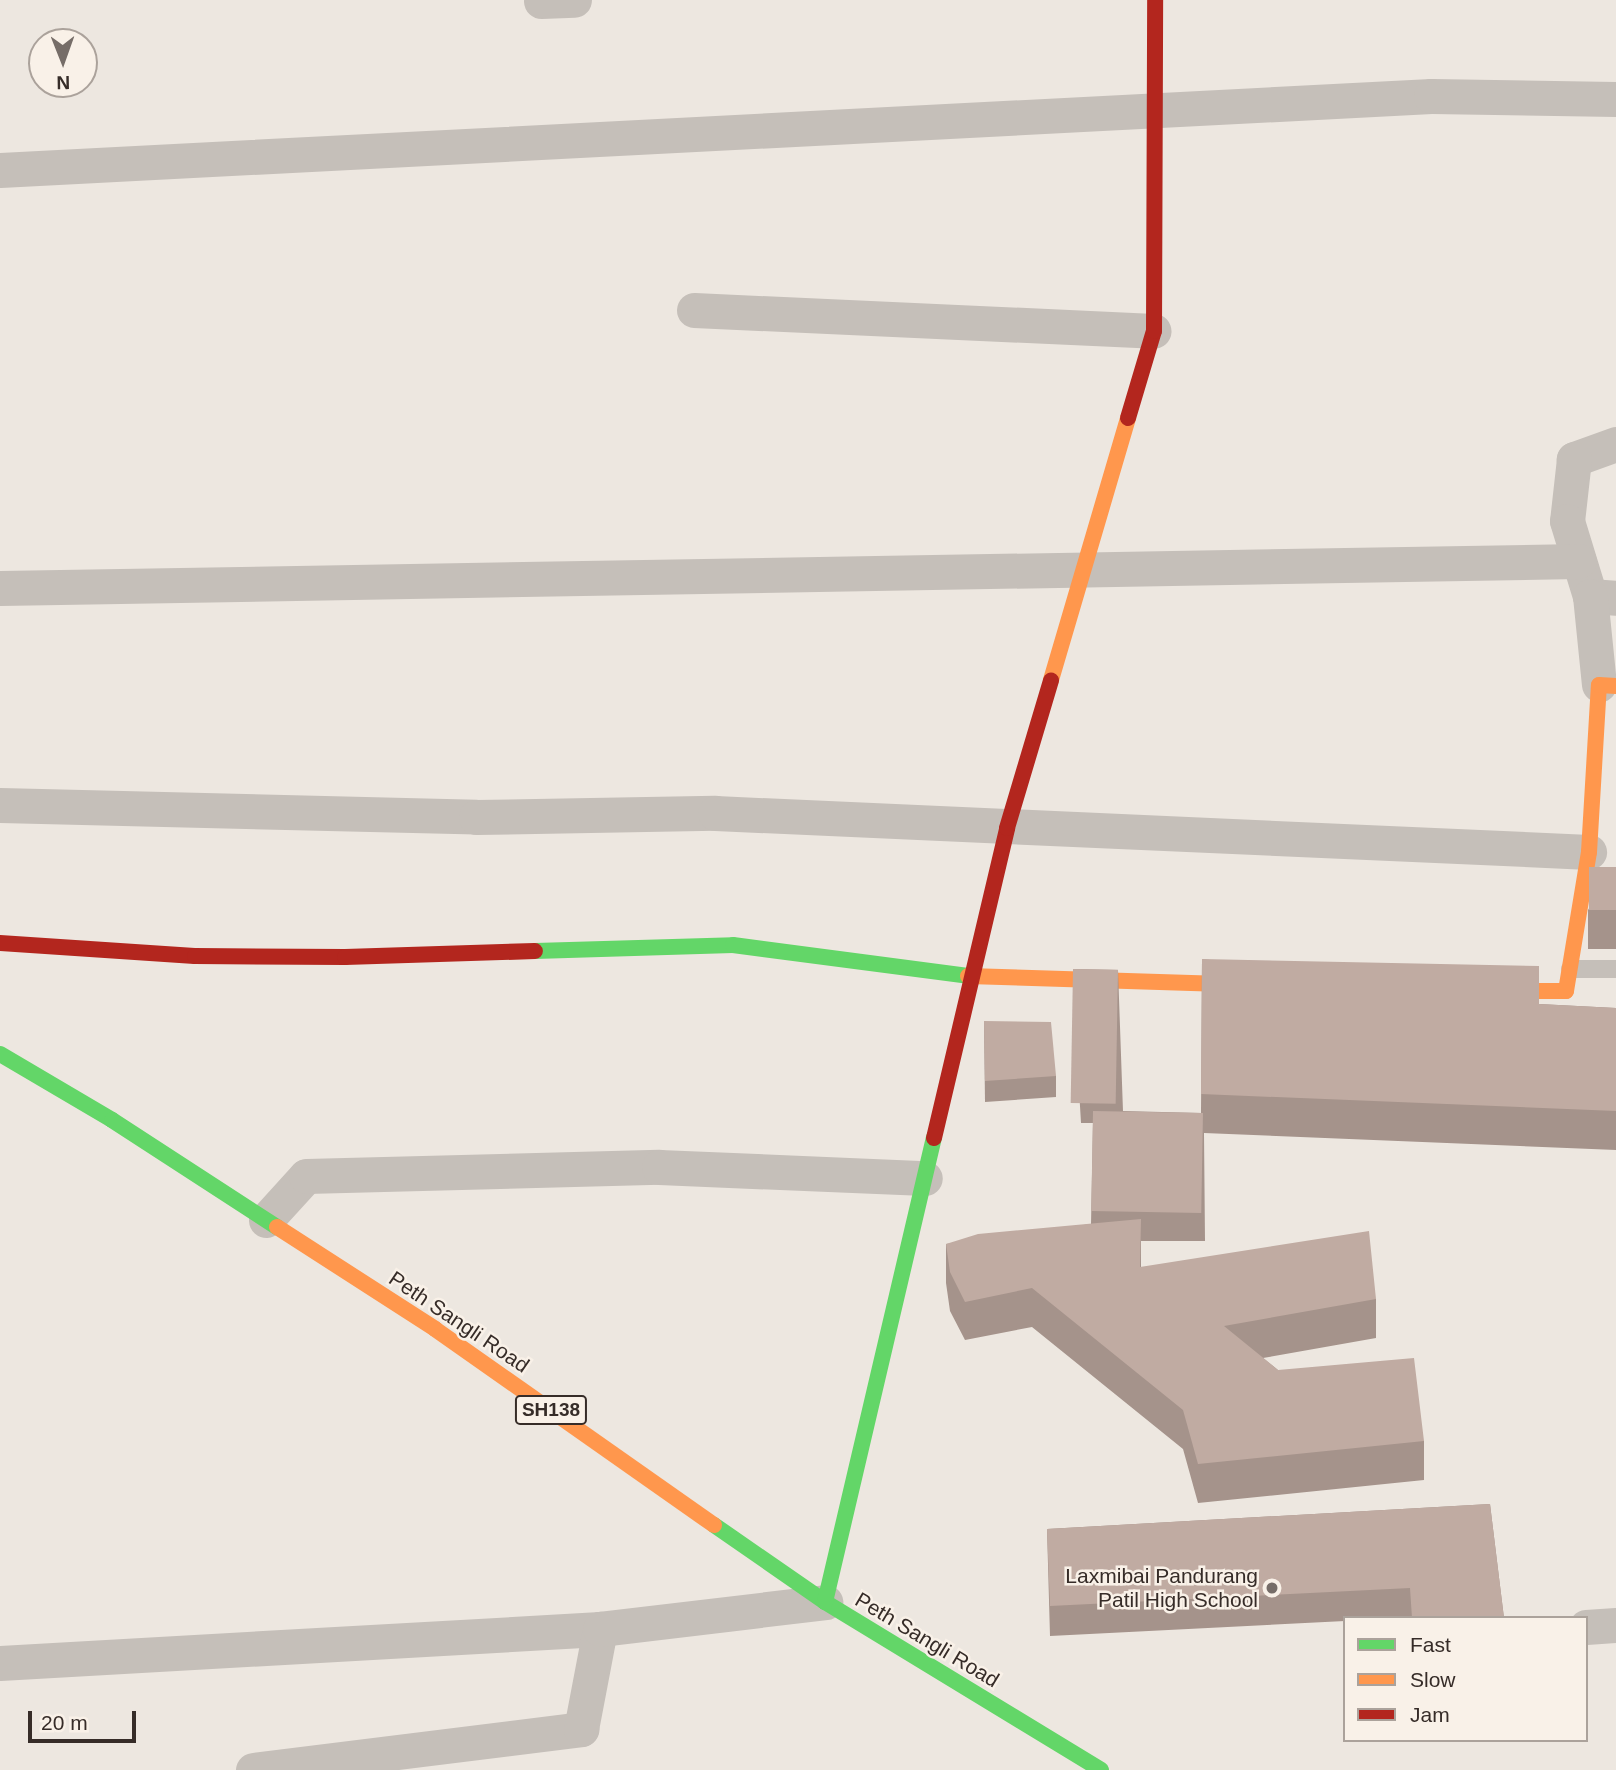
<!DOCTYPE html>
<style>
body{margin:0}
#map{position:relative;width:1616px;height:1770px;overflow:hidden;background:#ede7e0;font-family:Helvetica,sans-serif}
div>[style]{position:absolute}
.lane>*{height:18px;margin:-9px;padding:0 9px;transform-origin:9px;border-radius:9px;background:#c5bfb9}
.street>*{height:35px;margin:-17.5px;padding:0 17.5px;transform-origin:17.5px;border-radius:17.5px;background:#c5bfb9}
.fast>*{height:16px;margin:-8px;padding:0 8px;transform-origin:8px;border-radius:8px;background:#63d668}
.slow>*{height:16px;margin:-8px;padding:0 8px;transform-origin:8px;border-radius:8px;background:#ff974d}
.jam>*{height:16px;margin:-8px;padding:0 8px;transform-origin:8px;border-radius:8px;background:#b3261e}
.wall>*{inset:0;background:#a5938b}
.building>*{inset:0;background:#c0aba2;transform-origin:0 0}
.dots>*{width:19px;height:19px;translate:-50% -50%;box-sizing:border-box;border:4px solid #f9f1e8;border-radius:50%}
span{translate:-50% -50%;white-space:nowrap;text-align:center;line-height:1.15;-webkit-text-stroke:5px #f9f1e8;paint-order:stroke}
.shield-label span{padding:2px 5px;background:#f9f1e8;border:2px solid;border-radius:5px;-webkit-text-stroke-width:0}
.shield-label{font-size:19px;color:#362c28;font-weight:700}
.street-label{font-size:21px;color:#362c28}
.poi-label{font-size:21px;color:#362c28}
.right{translate:-100% -50%;text-align:right}
.legend{position:absolute;left:1343px;top:1616px;width:245px;height:126px;box-sizing:border-box;background:#f9f1e8;border:2px solid #aba29b;margin:0;padding:9px 12px;list-style:none;font-size:21px;color:#362c28}
.legend li{display:flex;align-items:center;gap:14px;height:35px}
.legend b{width:35px;border:2px solid #aba29b}
.north{position:absolute;left:28px;top:28px;width:70px;height:70px;box-sizing:border-box;background:#f9f1e8;border:2px solid #aba29b;border-radius:50%;rotate:179deg;font-size:19px;font-weight:700;line-height:28px;text-align:center;color:#362c28}
.north::after{content:'';display:block;margin:auto;width:24px;height:32px;background:#766d68;clip-path:polygon(50% 0,100% 100%,50% 72%,0 100%)}
.scale{position:absolute;left:28px;top:1711px;width:108px;height:32px;box-sizing:border-box;border:4px solid #362c28;border-top:0;padding-left:9px;font-size:21px;line-height:24px;white-space:nowrap;color:#362c28;-webkit-text-stroke:5px #f9f1e8;paint-order:stroke}
</style>
<div id="map">
<div class="lane">
<i style="left:1570px;top:969px;width:46px"></i>
</div>
<div class="street">
<i style="left:541px;top:1px;width:33px;rotate:-2deg"></i>
<i style="left:0;top:170px;width:1433px;rotate:-2.96deg"></i>
<i style="left:1431px;top:96px;width:185px;rotate:0.9deg"></i>
<i style="left:694px;top:310px;width:460px;rotate:2.6deg"></i>
<i style="left:1616px;top:444px;width:45px;rotate:160.3deg"></i>
<i style="left:1574px;top:459px;width:62px;rotate:96.4deg"></i>
<i style="left:1567px;top:521px;width:78px;rotate:73deg"></i>
<i style="left:1590px;top:596px;width:26px;rotate:4deg"></i>
<i style="left:0;top:588px;width:1579px;rotate:-0.98deg"></i>
<i style="left:1590px;top:596px;width:89px;rotate:84.2deg"></i>
<i style="left:0;top:805px;width:476px;rotate:1.4deg"></i>
<i style="left:476px;top:817px;width:239px;rotate:-1deg"></i>
<i style="left:715px;top:813px;width:875px;rotate:2.55deg"></i>
<i style="left:266px;top:1220px;width:59px;rotate:-47.7deg"></i>
<i style="left:306px;top:1176px;width:353px;rotate:-1.5deg"></i>
<i style="left:659px;top:1167px;width:266px;rotate:2.4deg"></i>
<i style="left:1586px;top:1627px;width:30px;rotate:-4deg"></i>
<i style="left:0;top:1663px;width:601px;rotate:-3.24deg"></i>
<i style="left:253px;top:1770px;width:331px;rotate:-7.1deg"></i>
<i style="left:581px;top:1729px;width:102px;rotate:-79.2deg"></i>
<i style="left:600px;top:1629px;width:227px;rotate:-6.8deg"></i>
</div>
<div class="fast">
<i style="left:535px;top:951px;width:198px;rotate:-1.7deg"></i>
<i style="left:733px;top:945px;width:237px;rotate:7.5deg"></i>
<i style="left:0;top:1054px;width:130px;rotate:30.5deg"></i>
<i style="left:112px;top:1120px;width:197px;rotate:33deg"></i>
<i style="left:714px;top:1525px;width:135px;rotate:34.7deg"></i>
<i style="left:825px;top:1602px;width:323px;rotate:31.3deg"></i>
<i style="left:825px;top:1602px;width:477px;rotate:-76.8deg"></i>
</div>
<div class="slow">
<i style="left:1051px;top:680px;width:273px;rotate:-73.6deg"></i>
<i style="left:968px;top:976px;width:287px;rotate:1.8deg"></i>
<i style="left:1486px;top:991px;width:80px"></i>
<i style="left:1566px;top:991px;width:141px;rotate:-80.6deg"></i>
<i style="left:1589px;top:852px;width:167px;rotate:-86.6deg"></i>
<i style="left:1599px;top:685px;width:17px;rotate:3deg"></i>
<i style="left:277px;top:1227px;width:188px;rotate:32.8deg"></i>
<i style="left:435px;top:1329px;width:341px;rotate:35.1deg"></i>
</div>
<div class="jam">
<i style="left:1128px;top:418px;width:91px;rotate:-73.4deg"></i>
<i style="left:1154px;top:331px;width:331px;rotate:-89.8deg"></i>
<i style="left:0;top:943px;width:195px;rotate:3.8deg"></i>
<i style="left:195px;top:956px;width:150px;rotate:0.4deg"></i>
<i style="left:345px;top:957px;width:190px;rotate:-1.8deg"></i>
<i style="left:934px;top:1138px;width:318px;rotate:-76.7deg"></i>
<i style="left:1007px;top:828px;width:154px;rotate:-73.4deg"></i>
</div>
<div class="wall">
<i style="clip-path:polygon(1616px 867px,1616px 949px,1588px 949px,1588px 910px)"></i>
<i style="clip-path:polygon(1202px 959px,1539px 1004px,1616px 1008px,1616px 1150px,1204px 1133px,1205px 1241px,1141px 1241px,1141px 1267px,1376px 1299px,1376px 1338px,1263px 1358px,1278px 1370px,1424px 1441px,1424px 1480px,1198px 1503px,1183px 1449px,1032px 1327px,965px 1340px,950px 1311px,946px 1283px,946px 1244px,1091px 1224px,1093px 1123px,1081px 1123px,1073px 989px,1073px 969px,1118px 970px,1123px 1111px,1201px 1113px)"></i>
<i style="clip-path:polygon(984px 1021px,1056px 1076px,1056px 1097px,985px 1102px)"></i>
<i style="clip-path:polygon(1490px 1504px,1504px 1618px,1345px 1618px,1345px 1621px,1050px 1636px,1047px 1529px)"></i>
</div>
<div class="building">
<i style="left:1589px;top:867px;width:27px;height:43px"></i>
<i style="clip-path:polygon(1202px 959px,1539px 966px,1539px 1004px,1616px 1008px,1616px 1111px,1201px 1094px)"></i>
<i style="left:1073px;top:969px;width:45px;height:134px;rotate:1deg"></i>
<i style="clip-path:polygon(984px 1021px,1051px 1022px,1056px 1076px,985px 1081px)"></i>
<i style="left:1093px;top:1111px;width:110px;height:100px;rotate:1deg"></i>
<i style="clip-path:polygon(1141px 1219px,1140px 1267px,1369px 1231px,1376px 1299px,1224px 1326px,1278px 1370px,1414px 1358px,1424px 1441px,1198px 1464px,1183px 1410px,1032px 1288px,965px 1302px,950px 1272px,946px 1244px,978px 1234px)"></i>
<i style="clip-path:polygon(1490px 1504px,1504px 1618px,1412px 1618px,1410px 1588px,1050px 1606px,1047px 1529px)"></i>
</div>
<div class="dots">
<i style="left:1272px;top:1588px;background:#766d68"></i>
</div>
<div class="shield-label">
<span style="left:551px;top:1410px">SH138</span>
</div>
<div class="street-label">
<span style="left:459px;top:1322px;rotate:34deg">Peth Sangli Road</span>
<span style="left:927px;top:1640px;rotate:31deg">Peth Sangli Road</span>
</div>
<div class="poi-label">
<span class="right" style="left:1258px;top:1588px">Laxmibai Pandurang<br>Patil High School</span>
</div>
<ul class="legend">
<li><b style="height:9px;background:#63d668"></b>Fast</li>
<li><b style="height:9px;background:#ff974d"></b>Slow</li>
<li><b style="height:9px;background:#b3261e"></b>Jam</li>
</ul>
<div class="north">N</div>
<div class="scale">20 m</div>
</div>
